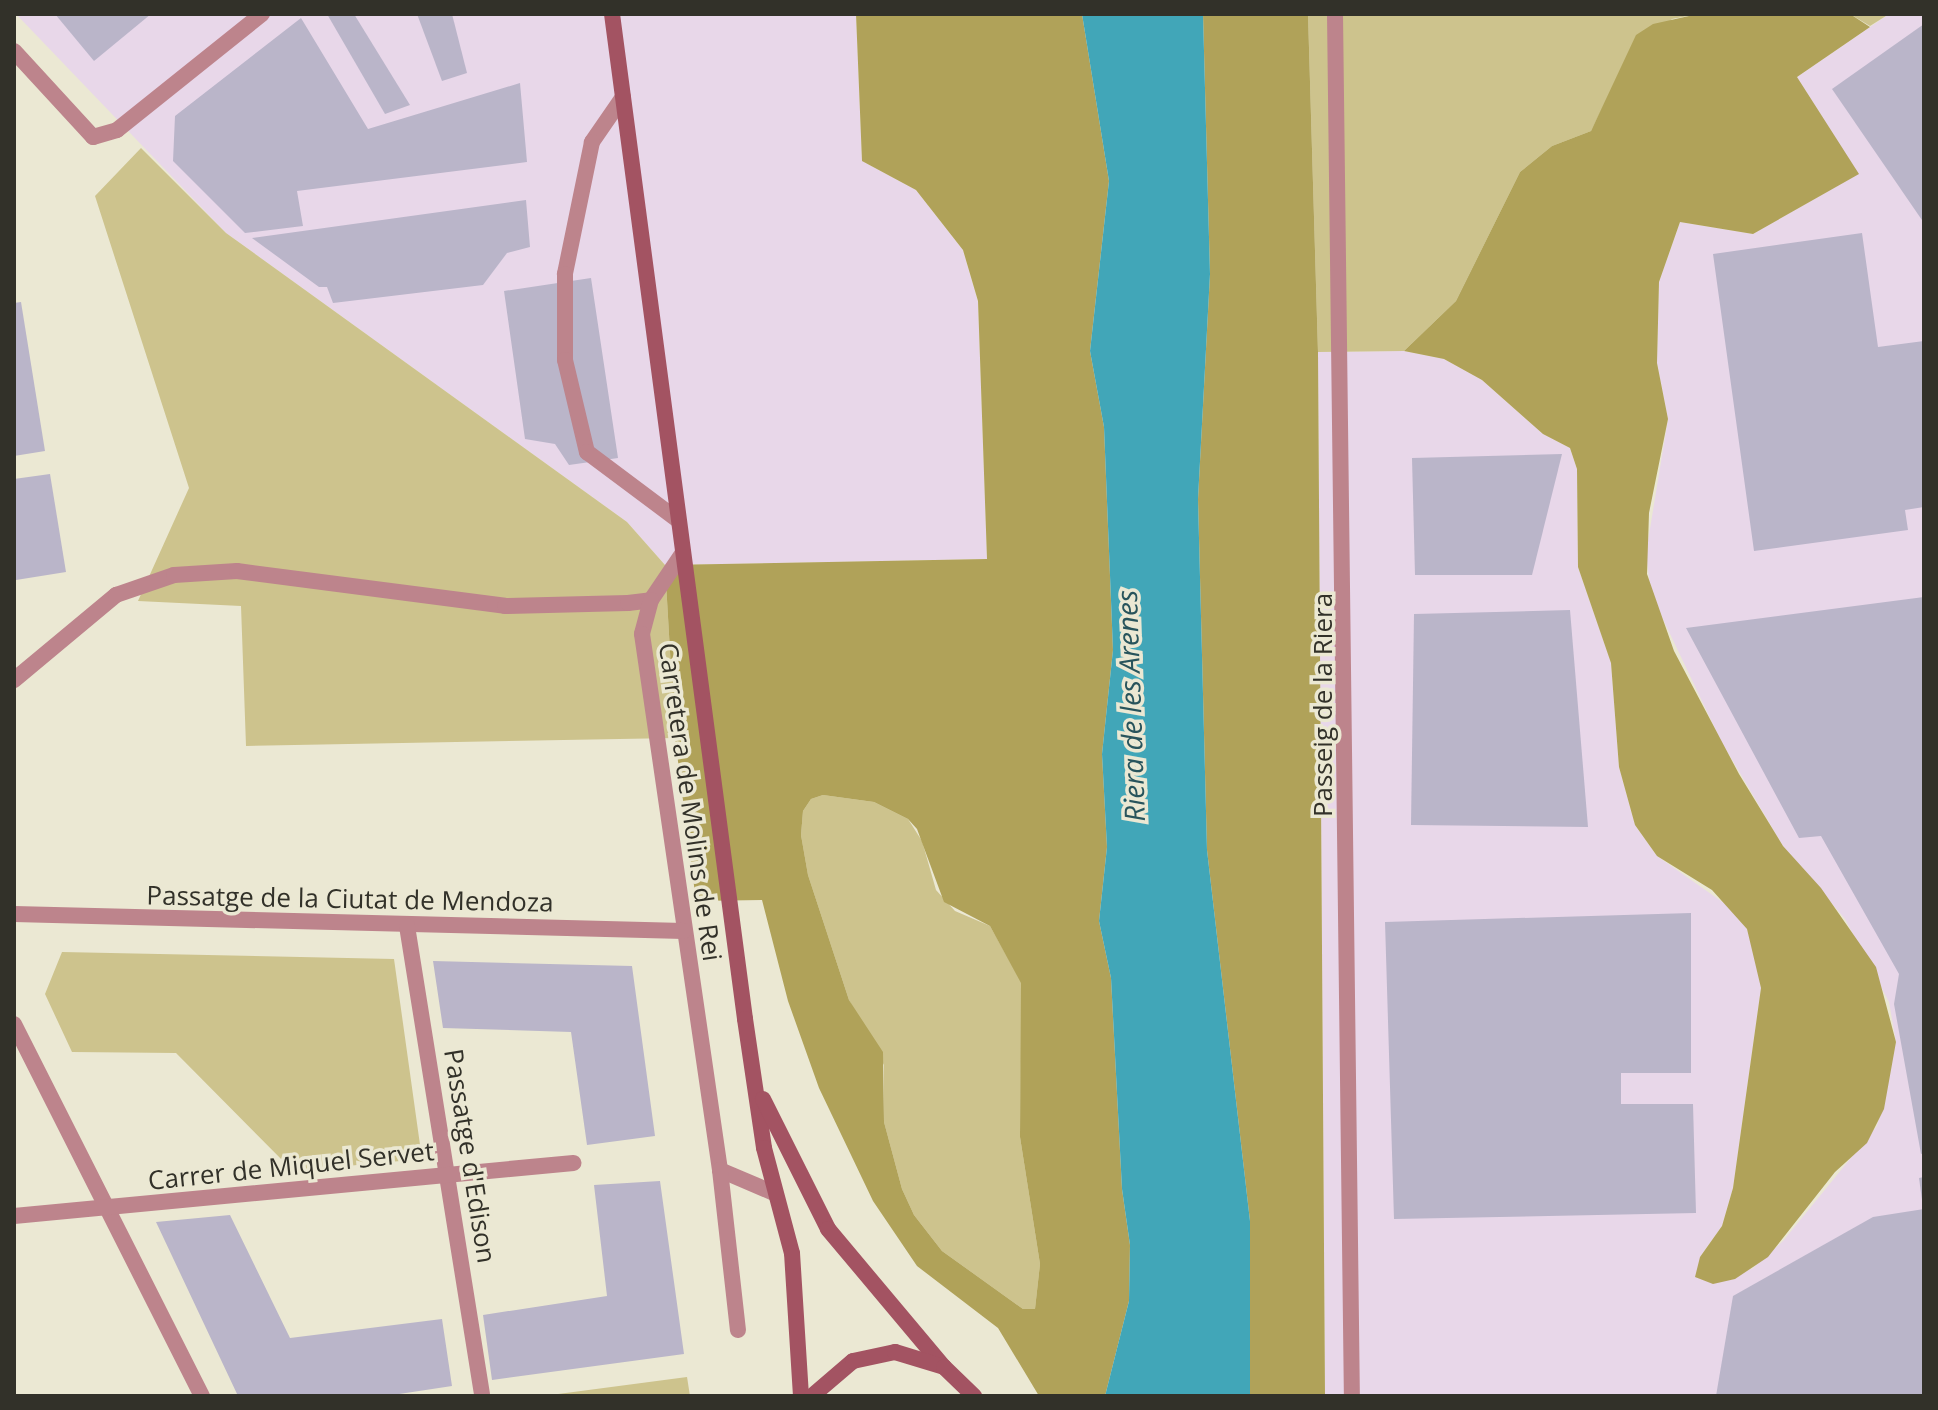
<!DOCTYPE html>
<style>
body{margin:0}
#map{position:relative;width:1938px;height:1410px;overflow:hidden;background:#ebe8d3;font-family:"Open Sans",sans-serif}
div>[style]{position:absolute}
.industrial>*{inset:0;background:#e8d7e9}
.green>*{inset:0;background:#cdc38d}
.forest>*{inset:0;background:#b0a259}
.water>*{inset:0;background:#41a6b8}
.building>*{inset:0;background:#bab5c9}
.lane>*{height:16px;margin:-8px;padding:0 8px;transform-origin:8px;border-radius:8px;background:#bd848c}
.street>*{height:16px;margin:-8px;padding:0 8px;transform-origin:8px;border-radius:8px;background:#bd848c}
.secondary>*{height:16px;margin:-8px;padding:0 8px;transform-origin:8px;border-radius:8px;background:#a35362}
span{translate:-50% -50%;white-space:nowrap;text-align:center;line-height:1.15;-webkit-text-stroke:7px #ebe8d3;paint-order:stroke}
.street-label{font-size:26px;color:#323129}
.water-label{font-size:28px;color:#28545c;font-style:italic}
.frame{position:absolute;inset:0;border:16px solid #323129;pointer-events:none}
</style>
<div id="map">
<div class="industrial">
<i style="clip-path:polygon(16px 14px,856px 14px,862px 161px,916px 190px,963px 250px,978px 302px,987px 559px,665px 565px,627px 522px,226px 233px)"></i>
<i style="clip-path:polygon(1889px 14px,1924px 14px,1924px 1396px,1325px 1396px,1318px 352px,1404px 351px,1444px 359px,1482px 380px,1543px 434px,1570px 448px,1577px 469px,1578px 567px,1611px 663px,1619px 767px,1635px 825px,1657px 856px,1731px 908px,1747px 929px,1758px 967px,1761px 988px,1733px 1188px,1722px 1226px,1700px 1257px,1752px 1269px,1783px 1241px,1877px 1126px,1896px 1042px,1889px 1002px,1845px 919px,1783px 846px,1721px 741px,1651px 594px,1646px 553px,1668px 419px,1657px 363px,1659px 282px,1680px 222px,1753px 234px,1858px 174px,1797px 77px)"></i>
</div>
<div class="green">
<i style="clip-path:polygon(1308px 14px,1698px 14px,1672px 19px,1619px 75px,1591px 131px,1552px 146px,1520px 172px,1456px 301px,1404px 351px,1318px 352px)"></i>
<i style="clip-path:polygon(1850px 14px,1889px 14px,1870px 26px)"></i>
<i style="clip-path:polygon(141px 148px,226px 233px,627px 522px,665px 565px,675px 738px,246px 746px,241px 606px,138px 601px,189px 488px,95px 196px)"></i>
<i style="clip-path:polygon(823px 795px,874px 802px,908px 819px,922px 841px,936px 890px,955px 911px,990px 926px,1022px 983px,1020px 1137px,1040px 1264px,1035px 1309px,1023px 1309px,942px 1251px,914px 1215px,902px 1189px,884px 1122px,884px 1065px,849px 1000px,808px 875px,801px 835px,803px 811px,811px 799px)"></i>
<i style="clip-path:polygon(62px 952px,394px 959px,422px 1159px,293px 1171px,176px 1053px,72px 1052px,45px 994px)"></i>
<i style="clip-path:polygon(687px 1377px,690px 1396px,543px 1396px)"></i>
</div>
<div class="forest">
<i style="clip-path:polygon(evenodd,856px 14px,1082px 14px,1109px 181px,1090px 351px,1104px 427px,1113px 650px,1102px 754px,1107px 847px,1099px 921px,1111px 978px,1122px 1189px,1130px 1245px,1129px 1301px,1105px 1396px,1039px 1396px,998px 1328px,917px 1266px,873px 1201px,819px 1088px,788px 1001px,762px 900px,696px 901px,675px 738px,665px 565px,987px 559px,978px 301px,963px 250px,916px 190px,862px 161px,856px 14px,823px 795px,874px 802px,908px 819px,917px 829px,944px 902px,990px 926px,1021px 983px,1020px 1137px,1040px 1264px,1035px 1309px,1023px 1309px,942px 1251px,914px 1215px,902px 1189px,884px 1122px,883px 1052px,849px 1000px,808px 875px,801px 835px,803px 811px,811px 799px,823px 795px)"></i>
<i style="clip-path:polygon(1203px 14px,1308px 14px,1318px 352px,1325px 1396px,1250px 1396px,1250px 1221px,1207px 850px,1198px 499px,1210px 274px)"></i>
<i style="clip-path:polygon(1698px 14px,1850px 14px,1870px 27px,1797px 77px,1859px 174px,1753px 234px,1680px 222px,1659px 282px,1657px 363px,1668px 419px,1649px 513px,1647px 574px,1674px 651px,1739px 774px,1783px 846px,1821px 888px,1876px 967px,1896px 1042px,1884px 1109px,1867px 1143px,1835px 1172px,1768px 1257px,1735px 1279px,1713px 1284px,1695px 1277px,1700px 1257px,1722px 1226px,1733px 1188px,1761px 988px,1747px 929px,1712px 890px,1657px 856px,1635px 825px,1619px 767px,1611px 663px,1578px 567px,1577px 469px,1570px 448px,1543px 434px,1482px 380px,1444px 359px,1404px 351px,1456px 301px,1520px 172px,1552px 146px,1591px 131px,1636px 35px,1653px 24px)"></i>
</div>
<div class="water">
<i style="clip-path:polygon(1082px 14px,1203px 14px,1210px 274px,1198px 499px,1207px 850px,1250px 1221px,1250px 1396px,1105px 1396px,1129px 1301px,1130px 1245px,1122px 1189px,1111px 978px,1099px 921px,1107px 847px,1102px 754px,1113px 650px,1104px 427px,1090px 351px,1109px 181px)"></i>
</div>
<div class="building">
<i style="clip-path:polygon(55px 14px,151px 14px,94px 61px)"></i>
<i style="clip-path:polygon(327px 14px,354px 14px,410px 105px,385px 114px)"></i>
<i style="clip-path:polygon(417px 14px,452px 14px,467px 73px,442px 81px)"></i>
<i style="clip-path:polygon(301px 18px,368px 129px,520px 83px,527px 162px,297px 191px,303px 226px,245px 233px,173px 161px,175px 116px)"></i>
<i style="clip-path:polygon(1924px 24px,1924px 223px,1832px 89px)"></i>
<i style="clip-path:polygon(526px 200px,530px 247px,507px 253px,483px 285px,333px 303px,327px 287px,319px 287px,252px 238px)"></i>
<i style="clip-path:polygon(1862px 233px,1878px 347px,1924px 341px,1924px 507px,1905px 510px,1908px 530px,1754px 551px,1713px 254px)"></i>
<i style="clip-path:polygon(591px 278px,618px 458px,569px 465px,555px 444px,525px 439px,504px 291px)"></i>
<i style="clip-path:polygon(21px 302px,45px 451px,14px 456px,14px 303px)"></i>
<i style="clip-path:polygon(1562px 454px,1532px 575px,1415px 575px,1412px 458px)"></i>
<i style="clip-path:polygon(50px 474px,66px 572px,16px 580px,14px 479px)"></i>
<i style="clip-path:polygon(1924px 597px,1924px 1153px,1921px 1154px,1894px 1004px,1899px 974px,1821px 836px,1799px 838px,1686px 628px)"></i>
<i style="clip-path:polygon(1570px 610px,1588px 827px,1411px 825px,1414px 614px)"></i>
<i style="clip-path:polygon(1691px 913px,1691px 1073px,1621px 1073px,1621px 1104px,1693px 1104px,1696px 1213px,1394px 1219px,1385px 922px)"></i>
<i style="clip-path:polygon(433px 961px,632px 966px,655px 1136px,587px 1145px,571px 1032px,443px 1028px)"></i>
<i style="clip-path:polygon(1924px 1177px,1924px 1200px,1922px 1200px,1919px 1178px)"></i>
<i style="clip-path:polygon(660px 1181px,684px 1354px,492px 1380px,483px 1315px,607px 1296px,594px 1185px)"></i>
<i style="clip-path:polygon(1924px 1209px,1924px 1396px,1716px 1396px,1733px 1296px,1873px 1217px)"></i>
<i style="clip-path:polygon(230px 1215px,290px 1338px,442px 1319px,452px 1386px,386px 1396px,238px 1396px,156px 1222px)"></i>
</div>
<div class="lane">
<i style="left:623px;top:97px;width:55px;rotate:124.6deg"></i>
<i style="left:592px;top:142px;width:135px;rotate:101.6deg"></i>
<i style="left:565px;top:274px;width:86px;rotate:90deg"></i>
<i style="left:565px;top:360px;width:95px;rotate:76.6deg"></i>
<i style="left:587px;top:452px;width:114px;rotate:36.8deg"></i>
<i style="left:14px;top:680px;width:133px;rotate:-39.8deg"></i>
<i style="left:116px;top:595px;width:61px;rotate:-19deg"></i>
<i style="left:174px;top:575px;width:63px;rotate:-3.6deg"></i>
<i style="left:237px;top:571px;width:270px;rotate:7.4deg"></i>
<i style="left:505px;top:606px;width:123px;rotate:-1.4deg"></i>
<i style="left:628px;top:603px;width:23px;rotate:-7deg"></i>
<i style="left:651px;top:600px;width:55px;rotate:-56deg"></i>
</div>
<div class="street">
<i style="left:1335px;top:14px;width:1382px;rotate:89.3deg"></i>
<i style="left:14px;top:51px;width:117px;rotate:47.4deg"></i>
<i style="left:93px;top:137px;width:25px;rotate:-16deg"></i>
<i style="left:117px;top:130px;width:186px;rotate:-38.7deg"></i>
<i style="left:651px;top:600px;width:35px;rotate:105deg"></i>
<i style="left:642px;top:634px;width:542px;rotate:81.72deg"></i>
<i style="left:720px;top:1170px;width:59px;rotate:23.1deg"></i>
<i style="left:14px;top:914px;width:670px;rotate:1.45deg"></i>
<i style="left:407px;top:926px;width:474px;rotate:80.9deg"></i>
<i style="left:14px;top:1024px;width:417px;rotate:63.2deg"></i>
<i style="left:720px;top:1170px;width:161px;rotate:83.6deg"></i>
<i style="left:14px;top:1216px;width:562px;rotate:-5.42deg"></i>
</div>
<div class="secondary">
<i style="left:612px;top:14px;width:1014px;rotate:82.46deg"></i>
<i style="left:745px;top:1019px;width:130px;rotate:81.6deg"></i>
<i style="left:764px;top:1148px;width:109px;rotate:75.1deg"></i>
<i style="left:792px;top:1253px;width:143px;rotate:86.4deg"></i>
<i style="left:763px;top:1099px;width:145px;rotate:63.4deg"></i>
<i style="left:828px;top:1229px;width:180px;rotate:50deg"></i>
<i style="left:812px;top:1396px;width:54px;rotate:-40.5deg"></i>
<i style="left:853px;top:1361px;width:43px;rotate:-12.1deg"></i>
<i style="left:895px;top:1352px;width:51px;rotate:17deg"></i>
<i style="left:944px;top:1367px;width:42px;rotate:44deg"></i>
</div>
<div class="street-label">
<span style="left:1323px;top:705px;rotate:-90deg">Passeig de la Riera</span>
<span style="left:690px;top:802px;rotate:82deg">Carretera de Molins de Rei</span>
<span style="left:350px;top:899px;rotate:1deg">Passatge de la Ciutat de Mendoza</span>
<span style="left:470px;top:1156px;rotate:81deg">Passatge d'Edison</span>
<span style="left:291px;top:1166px;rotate:-6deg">Carrer de Miquel Servet</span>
</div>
<div class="water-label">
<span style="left:1130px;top:706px;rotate:-92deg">Riera de les Arenes</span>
</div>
<div class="frame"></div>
</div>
